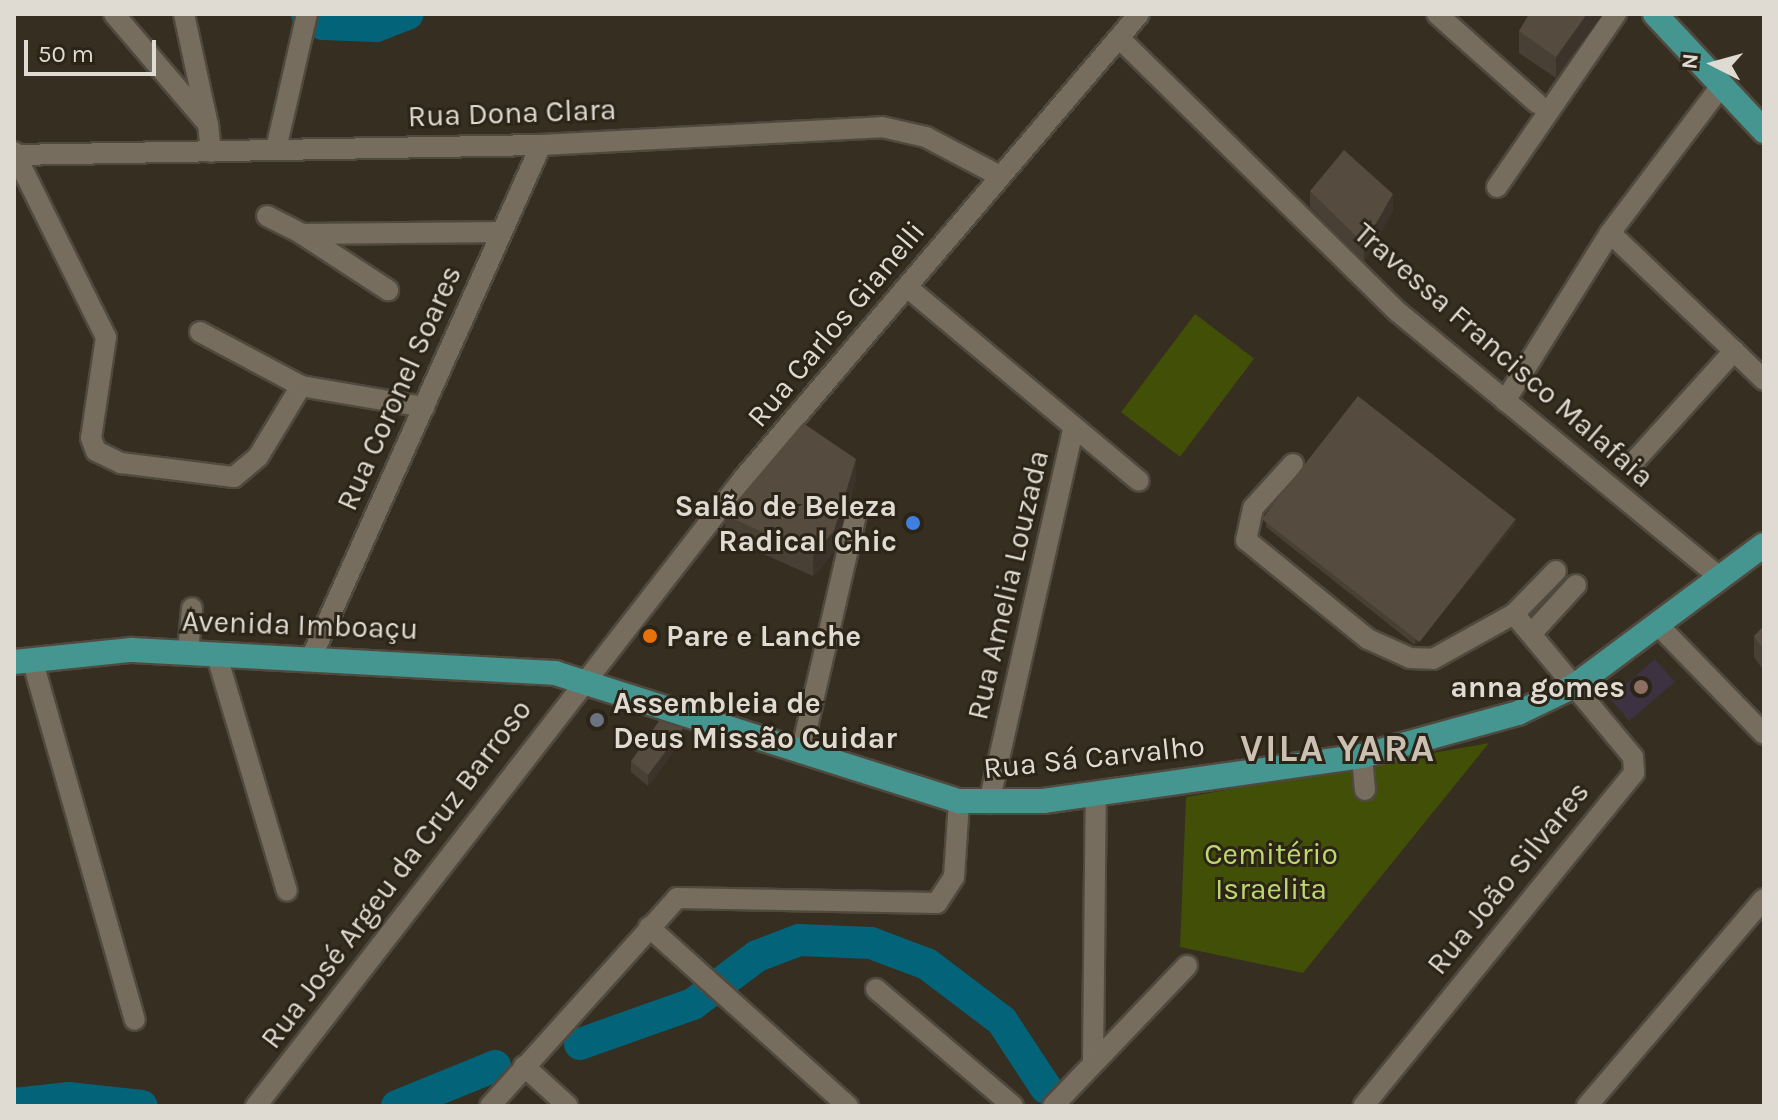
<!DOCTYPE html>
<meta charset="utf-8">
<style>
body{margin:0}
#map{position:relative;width:1778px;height:1120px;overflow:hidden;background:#362e21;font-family:Karla,sans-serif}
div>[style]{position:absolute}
.education>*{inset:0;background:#3c3242;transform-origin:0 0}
.green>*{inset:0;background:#414f07;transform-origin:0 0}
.river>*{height:32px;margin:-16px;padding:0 16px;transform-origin:16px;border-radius:16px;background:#036379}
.roads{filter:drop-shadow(2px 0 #50493e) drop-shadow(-2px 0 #50493e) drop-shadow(0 2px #50493e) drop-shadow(0 -2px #50493e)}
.minor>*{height:20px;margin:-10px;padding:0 10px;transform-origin:10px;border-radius:10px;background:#776d5f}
.major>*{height:24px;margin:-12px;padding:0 12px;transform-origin:12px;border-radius:12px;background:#459590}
.wall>*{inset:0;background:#494035}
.shaded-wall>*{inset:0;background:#3c342b}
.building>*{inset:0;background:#554b3e;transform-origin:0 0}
.dots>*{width:22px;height:22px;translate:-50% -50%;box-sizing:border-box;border:4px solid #2c2417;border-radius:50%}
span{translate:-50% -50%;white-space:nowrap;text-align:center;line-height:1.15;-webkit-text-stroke:6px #2c2417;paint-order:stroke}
.street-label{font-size:30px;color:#dfdad2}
.poi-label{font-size:30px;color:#dfdad2;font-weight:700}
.right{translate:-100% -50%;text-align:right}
.left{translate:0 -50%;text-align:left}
.park-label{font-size:30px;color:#bdd86f}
.district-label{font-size:38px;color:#cbc0b1;font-weight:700;letter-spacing:2px}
.frame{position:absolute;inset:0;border:16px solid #dfdad2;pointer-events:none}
.north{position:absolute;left:1674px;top:24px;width:80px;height:80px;-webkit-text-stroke:6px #2c2417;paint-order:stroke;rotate:276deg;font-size:22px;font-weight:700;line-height:32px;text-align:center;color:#dfdad2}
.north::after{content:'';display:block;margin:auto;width:28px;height:36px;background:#dfdad2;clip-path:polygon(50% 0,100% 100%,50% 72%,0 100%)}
.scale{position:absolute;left:24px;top:40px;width:132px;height:36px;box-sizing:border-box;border:4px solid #dfdad2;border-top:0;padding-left:10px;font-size:24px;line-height:28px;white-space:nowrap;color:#dfdad2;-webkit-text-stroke:6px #2c2417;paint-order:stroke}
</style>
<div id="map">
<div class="education">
<i style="left:1655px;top:659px;width:30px;height:60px;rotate:49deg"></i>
</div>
<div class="green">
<i style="left:1195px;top:314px;width:74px;height:123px;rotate:37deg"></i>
<i style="clip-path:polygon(1489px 743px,1303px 973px,1180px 947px,1186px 797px)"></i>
</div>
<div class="river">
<i style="left:307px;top:14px;width:19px;rotate:32deg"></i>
<i style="left:323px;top:24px;width:53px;rotate:2.2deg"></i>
<i style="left:376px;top:26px;width:34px;rotate:-21deg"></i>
<i style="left:580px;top:1044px;width:120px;rotate:-19.5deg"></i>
<i style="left:693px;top:1004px;width:80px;rotate:-36.9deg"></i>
<i style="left:757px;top:956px;width:45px;rotate:-20.9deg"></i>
<i style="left:799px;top:940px;width:72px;rotate:2.4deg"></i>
<i style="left:871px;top:943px;width:60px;rotate:20.6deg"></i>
<i style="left:927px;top:964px;width:94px;rotate:37.2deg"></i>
<i style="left:1002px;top:1021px;width:80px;rotate:56.7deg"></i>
<i style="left:14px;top:1104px;width:54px;rotate:-6.3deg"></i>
<i style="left:68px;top:1098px;width:74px;rotate:6.2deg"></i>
<i style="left:397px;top:1106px;width:106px;rotate:-22.2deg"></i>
</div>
<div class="roads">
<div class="minor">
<i style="left:114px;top:14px;width:145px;rotate:49.5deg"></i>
<i style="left:208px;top:124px;width:28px;rotate:84deg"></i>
<i style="left:184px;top:14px;width:108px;rotate:77.8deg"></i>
<i style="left:1437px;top:14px;width:134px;rotate:41.7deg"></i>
<i style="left:1119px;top:38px;width:391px;rotate:44.5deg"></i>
<i style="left:1398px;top:312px;width:416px;rotate:39.5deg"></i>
<i style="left:276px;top:149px;width:139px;rotate:-77.1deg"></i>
<i style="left:14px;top:152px;width:207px;rotate:63.6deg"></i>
<i style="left:106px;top:337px;width:102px;rotate:98.4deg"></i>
<i style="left:91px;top:438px;width:14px;rotate:69deg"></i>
<i style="left:96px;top:451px;width:28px;rotate:26deg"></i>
<i style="left:121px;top:463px;width:114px;rotate:7.1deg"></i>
<i style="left:234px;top:477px;width:31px;rotate:-40deg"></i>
<i style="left:258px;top:457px;width:83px;rotate:-58.8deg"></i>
<i style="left:14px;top:155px;width:527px;rotate:-1.09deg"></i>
<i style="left:541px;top:145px;width:341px;rotate:-3deg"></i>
<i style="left:882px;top:127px;width:45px;rotate:12.8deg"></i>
<i style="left:926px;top:137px;width:84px;rotate:27.8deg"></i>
<i style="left:1497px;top:187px;width:210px;rotate:-55.5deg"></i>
<i style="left:267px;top:216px;width:39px;rotate:27deg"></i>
<i style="left:302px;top:234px;width:200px;rotate:-0.6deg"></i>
<i style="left:302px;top:234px;width:103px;rotate:33.1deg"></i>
<i style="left:907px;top:287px;width:302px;rotate:39.9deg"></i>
<i style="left:200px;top:332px;width:115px;rotate:28.1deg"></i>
<i style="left:301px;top:386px;width:125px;rotate:9.7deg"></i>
<i style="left:1734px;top:351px;width:42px;rotate:44deg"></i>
<i style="left:1505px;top:401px;width:198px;rotate:-58deg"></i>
<i style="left:1293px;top:464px;width:59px;rotate:132.3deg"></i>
<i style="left:1253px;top:508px;width:33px;rotate:102deg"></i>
<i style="left:1246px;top:540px;width:157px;rotate:39.1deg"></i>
<i style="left:1368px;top:639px;width:46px;rotate:24.3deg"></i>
<i style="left:1410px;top:658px;width:23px;rotate:2deg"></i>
<i style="left:1433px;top:659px;width:93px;rotate:-29.1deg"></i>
<i style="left:1514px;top:614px;width:186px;rotate:50.2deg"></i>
<i style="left:1633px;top:757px;width:16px;rotate:86deg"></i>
<i style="left:1634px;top:773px;width:429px;rotate:129.1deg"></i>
<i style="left:1631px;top:465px;width:154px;rotate:-47.9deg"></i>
<i style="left:1734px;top:351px;width:171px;rotate:-136.4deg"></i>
<i style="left:1610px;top:233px;width:186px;rotate:-52.9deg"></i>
<i style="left:1514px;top:614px;width:60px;rotate:-45.7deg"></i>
<i style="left:1657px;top:624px;width:153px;rotate:45.8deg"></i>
<i style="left:1532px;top:633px;width:65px;rotate:-47.5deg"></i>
<i style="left:188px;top:653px;width:45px;rotate:-84.9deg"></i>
<i style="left:216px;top:653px;width:248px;rotate:73.4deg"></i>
<i style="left:312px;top:656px;width:560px;rotate:-65.86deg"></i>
<i style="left:32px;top:659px;width:375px;rotate:74.1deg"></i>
<i style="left:801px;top:753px;width:248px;rotate:-77deg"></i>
<i style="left:1362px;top:756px;width:34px;rotate:85deg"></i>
<i style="left:989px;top:803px;width:385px;rotate:-77.3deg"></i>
<i style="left:649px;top:927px;width:268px;rotate:42deg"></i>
<i style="left:876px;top:989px;width:180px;rotate:40.5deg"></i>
<i style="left:1093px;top:1060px;width:265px;rotate:-89.4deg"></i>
<i style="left:524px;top:1066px;width:59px;rotate:42.3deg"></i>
<i style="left:256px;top:1106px;width:794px;rotate:-52.16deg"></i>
<i style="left:743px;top:479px;width:611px;rotate:-49.58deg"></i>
<i style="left:490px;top:1106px;width:280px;rotate:-48deg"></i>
<i style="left:677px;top:898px;width:260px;rotate:1.1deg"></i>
<i style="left:937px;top:903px;width:31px;rotate:-57deg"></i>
<i style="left:954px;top:877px;width:76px;rotate:-86.2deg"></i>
<i style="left:1053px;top:1106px;width:194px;rotate:-46.3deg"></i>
<i style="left:1587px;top:1106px;width:272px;rotate:-49.5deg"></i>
</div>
<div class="major">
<i style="left:1655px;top:14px;width:160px;rotate:47deg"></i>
<i style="left:14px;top:662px;width:118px;rotate:-5.9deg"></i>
<i style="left:131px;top:650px;width:425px;rotate:3.1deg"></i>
<i style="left:555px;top:673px;width:424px;rotate:17.6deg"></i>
<i style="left:959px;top:801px;width:84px"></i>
<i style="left:1043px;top:801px;width:322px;rotate:-8deg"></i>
<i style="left:1362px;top:756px;width:162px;rotate:-15.4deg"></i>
<i style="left:1518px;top:713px;width:64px;rotate:-25.8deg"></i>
<i style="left:1576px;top:685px;width:234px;rotate:-36.7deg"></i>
</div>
</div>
<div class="wall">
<i style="clip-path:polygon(1603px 14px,1556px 78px,1519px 53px,1519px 31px)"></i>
<i style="clip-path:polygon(1310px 191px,1393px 211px,1364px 261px,1310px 207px)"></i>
<i style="clip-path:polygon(856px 480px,834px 552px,813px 576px,725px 537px,725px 515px)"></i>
<i style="clip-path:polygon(1266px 522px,1516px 524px,1415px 645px,1266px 527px)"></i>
<i style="clip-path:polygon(1764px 626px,1764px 671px,1754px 657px,1754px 636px)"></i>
<i style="clip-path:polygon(683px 739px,648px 786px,631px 772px,631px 761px)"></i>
</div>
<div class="shaded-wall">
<i style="clip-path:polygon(1587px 14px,1603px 14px,1556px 78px,1556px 57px)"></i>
<i style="clip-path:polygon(1393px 194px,1393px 211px,1364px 261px,1364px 244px)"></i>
<i style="clip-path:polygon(856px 459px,856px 480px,834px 552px,813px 576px,813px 555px)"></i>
<i style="clip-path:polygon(1516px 518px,1516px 524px,1415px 645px,1415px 640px)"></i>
<i style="clip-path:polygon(683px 728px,683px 739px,648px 786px,648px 775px)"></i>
</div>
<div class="building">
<i style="clip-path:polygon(1529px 14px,1587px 14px,1556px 57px,1519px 31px)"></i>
<i style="clip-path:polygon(1344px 150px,1393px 194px,1364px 244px,1310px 191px)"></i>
<i style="left:1358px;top:396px;width:200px;height:156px;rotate:38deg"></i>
<i style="clip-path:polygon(803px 423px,856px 459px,834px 531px,813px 555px,725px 515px)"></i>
<i style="clip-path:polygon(1764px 626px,1764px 650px,1754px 636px)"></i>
<i style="clip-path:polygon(659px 721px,683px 728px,648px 775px,631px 761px)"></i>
</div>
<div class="dots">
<i style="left:913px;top:523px;background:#3f7fe0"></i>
<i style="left:650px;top:636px;background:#e8710a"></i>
<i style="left:1641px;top:687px;background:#8d6e63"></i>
<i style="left:597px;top:720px;background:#6b7280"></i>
</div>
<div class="street-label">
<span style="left:512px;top:113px;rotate:-2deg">Rua Dona Clara</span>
<span style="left:836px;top:324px;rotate:-50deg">Rua Carlos Gianelli</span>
<span style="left:1504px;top:355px;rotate:41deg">Travessa Francisco Malafaia</span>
<span style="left:399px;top:388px;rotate:-66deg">Rua Coronel Soares</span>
<span style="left:1008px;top:585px;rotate:-77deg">Rua Amelia Louzada</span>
<span style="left:300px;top:625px;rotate:2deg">Avenida Imboaçu</span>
<span style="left:1094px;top:757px;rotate:-6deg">Rua Sá Carvalho</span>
<span style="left:396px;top:874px;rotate:-53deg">Rua José Argeu da Cruz Barroso</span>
<span style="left:1508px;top:878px;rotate:-51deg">Rua João Silvares</span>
</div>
<div class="poi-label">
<span class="right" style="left:897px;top:523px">Salão de Beleza<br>Radical Chic</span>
<span class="left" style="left:666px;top:636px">Pare e Lanche</span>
<span class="right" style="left:1625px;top:687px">anna gomes</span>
<span class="left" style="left:613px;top:720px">Assembleia de<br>Deus Missão Cuidar</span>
</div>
<div class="park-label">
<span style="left:1271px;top:871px">Cemitério<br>Israelita</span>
</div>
<div class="district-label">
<span style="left:1338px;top:749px">VILA YARA</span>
</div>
<div class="frame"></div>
<div class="north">N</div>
<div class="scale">50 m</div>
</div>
